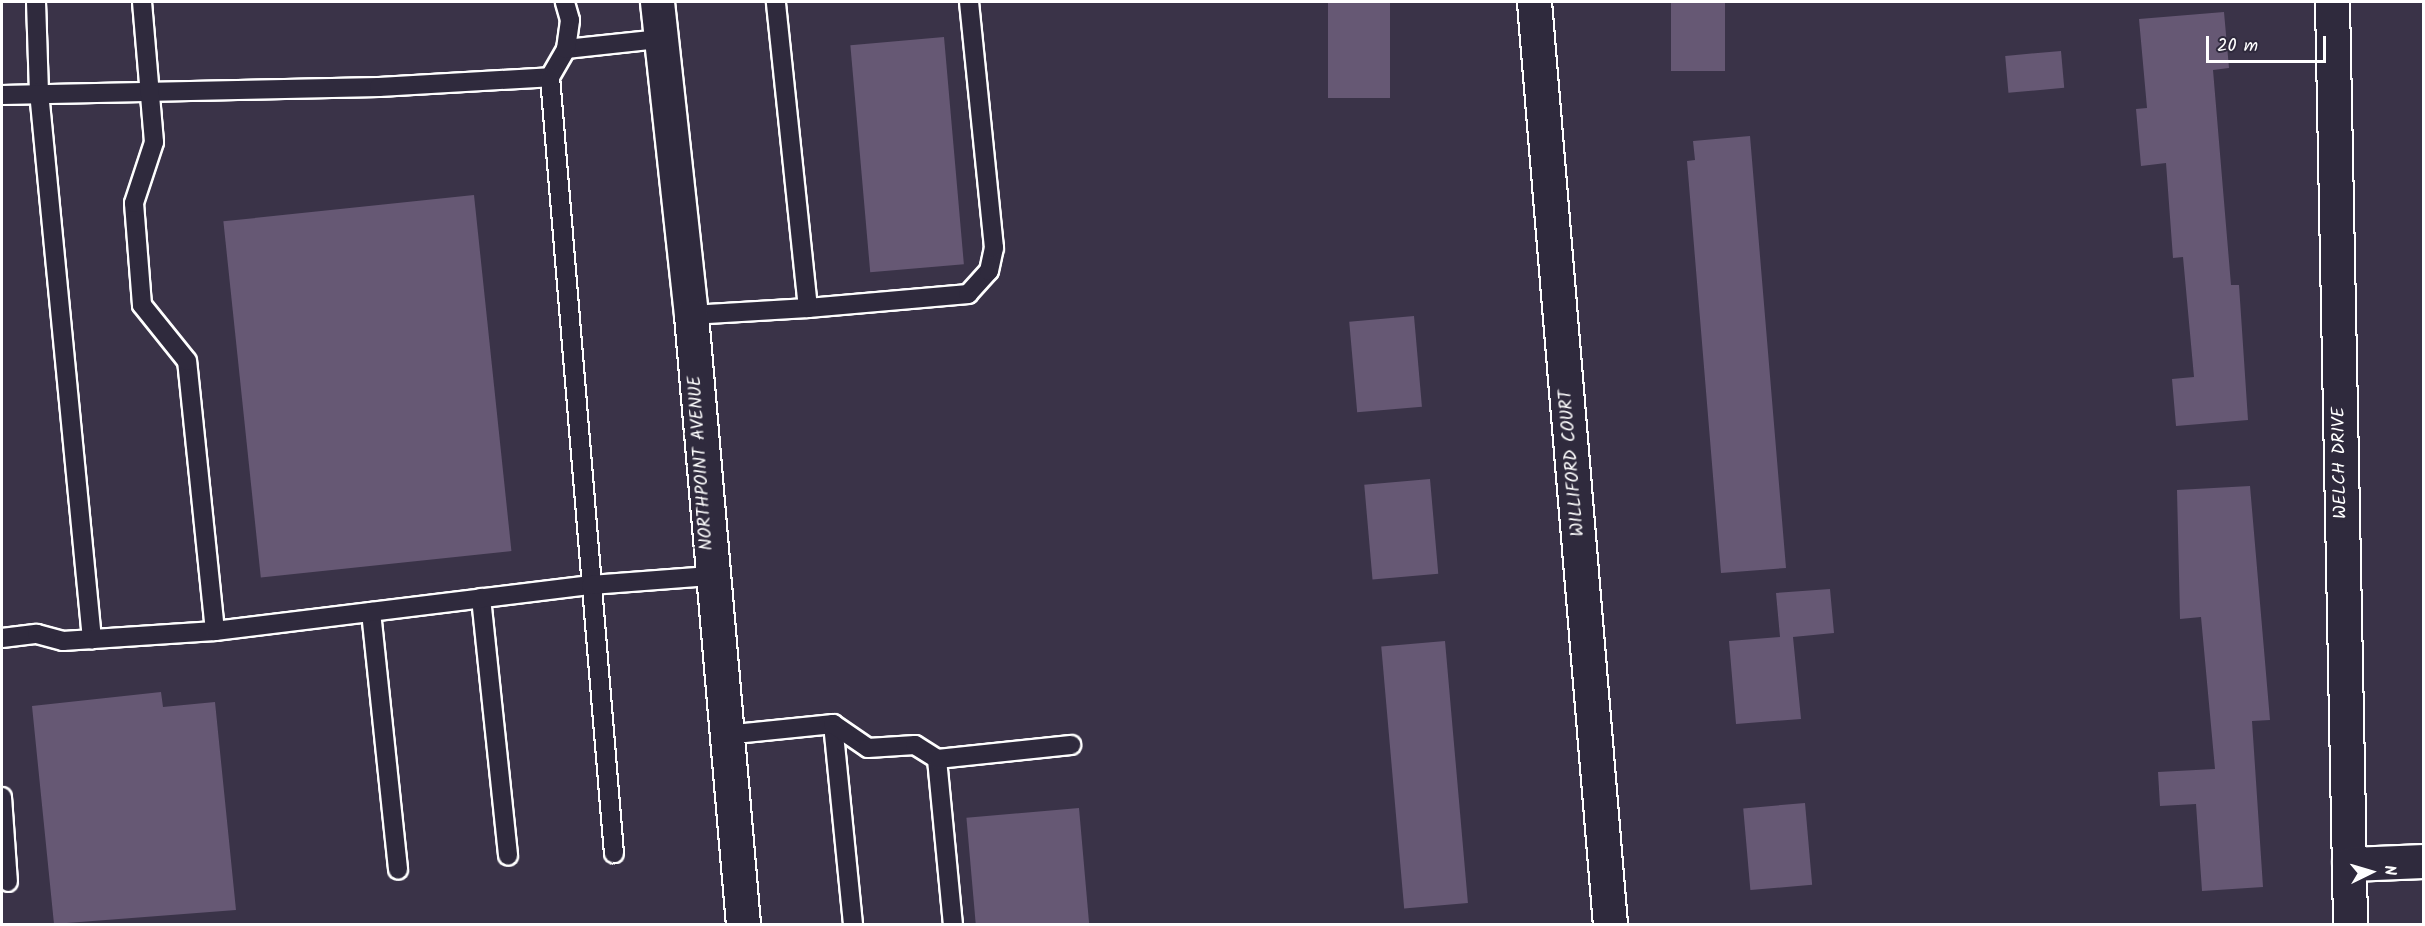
<!DOCTYPE html>
<style>
body{margin:0}
#map{position:relative;width:2425px;height:926px;overflow:hidden;background:#3a3348;font-family:Kalam,sans-serif}
div>[style]{position:absolute}
.building>*{inset:0;background:#665874;transform-origin:0 0}
.roads{filter:drop-shadow(2px 0 #fff) drop-shadow(-2px 0 #fff) drop-shadow(0 2px #fff) drop-shadow(0 -2px #fff)}
.lane>*{height:18px;margin:-9px;padding:0 9px;transform-origin:9px;border-radius:9px;background:#2f2a3d}
.street>*{height:33px;margin:-16.5px;padding:0 16.5px;transform-origin:16.5px;border-radius:16.5px;background:#2f2a3d}
span{translate:-50% -50%;white-space:nowrap;text-align:center;line-height:1.15;-webkit-text-stroke:6px #2f2a3d;paint-order:stroke}
.street-label{font-size:18px;color:#fff}
.frame{position:absolute;inset:0;border:3px solid #fff;pointer-events:none}
.north{position:absolute;left:2341px;top:842px;width:60px;height:60px;-webkit-text-stroke:4px #2f2a3d;paint-order:stroke;rotate:85deg;font-size:16px;font-weight:700;line-height:24px;text-align:center;color:#fff}
.north::after{content:'';display:block;margin:auto;width:21px;height:27px;background:#fff;clip-path:polygon(50% 0,100% 100%,50% 72%,0 100%)}
.scale{position:absolute;left:2206px;top:36px;width:120px;height:27px;box-sizing:border-box;border:3px solid #fff;border-top:0;padding-left:8px;font-size:18px;line-height:21px;white-space:nowrap;color:#fff;-webkit-text-stroke:4px #2f2a3d;paint-order:stroke}
</style>
<div id="map">
<div class="building">
<i style="left:1328px;top:2px;width:62px;height:96px"></i>
<i style="left:1671px;top:2px;width:54px;height:69px"></i>
<i style="clip-path:polygon(2224px 12px,2229px 68px,2213px 70px,2231px 285px,2239px 285px,2248px 420px,2176px 426px,2172px 379px,2194px 377px,2183px 257px,2173px 258px,2166px 163px,2141px 166px,2136px 109px,2147px 108px,2139px 19px)"></i>
<i style="left:944px;top:37px;width:228px;height:94px;rotate:85deg"></i>
<i style="left:2061px;top:51px;width:37px;height:56px;rotate:85deg"></i>
<i style="clip-path:polygon(1750px 136px,1786px 568px,1721px 573px,1687px 161px,1695px 160px,1693px 141px)"></i>
<i style="left:474px;top:195px;width:358px;height:252px;rotate:84deg"></i>
<i style="left:1414px;top:316px;width:91px;height:65px;rotate:85deg"></i>
<i style="left:1430px;top:479px;width:95px;height:66px;rotate:85deg"></i>
<i style="clip-path:polygon(2250px 486px,2270px 720px,2252px 721px,2263px 887px,2202px 891px,2196px 804px,2160px 806px,2158px 772px,2215px 769px,2201px 617px,2180px 619px,2177px 490px)"></i>
<i style="clip-path:polygon(1830px 589px,1834px 633px,1793px 637px,1801px 719px,1736px 724px,1729px 641px,1780px 637px,1776px 593px)"></i>
<i style="left:1445px;top:641px;width:263px;height:64px;rotate:85deg"></i>
<i style="clip-path:polygon(161px 692px,163px 707px,215px 702px,236px 910px,54px 924px,32px 706px)"></i>
<i style="left:1805px;top:803px;width:82px;height:62px;rotate:85deg"></i>
<i style="left:1079px;top:808px;width:117px;height:113px;rotate:85deg"></i>
</div>
<div class="roads">
<div class="lane">
<i style="left:36px;top:2px;width:90px;rotate:88.1deg"></i>
<i style="left:39px;top:92px;width:550px;rotate:84.47deg"></i>
<i style="left:566px;top:49px;width:95px;rotate:-6.1deg"></i>
<i style="left:550px;top:77px;width:32px;rotate:-60deg"></i>
<i style="left:566px;top:49px;width:29px;rotate:-82deg"></i>
<i style="left:570px;top:20px;width:19px;rotate:-106deg"></i>
<i style="left:2px;top:95px;width:377px;rotate:-1.2deg"></i>
<i style="left:379px;top:87px;width:171px;rotate:-3.3deg"></i>
<i style="left:550px;top:77px;width:779px;rotate:85.29deg"></i>
<i style="left:808px;top:308px;width:161px;rotate:-5deg"></i>
<i style="left:968px;top:294px;width:31px;rotate:-48deg"></i>
<i style="left:989px;top:271px;width:24px;rotate:-78deg"></i>
<i style="left:994px;top:248px;width:247px;rotate:-95.8deg"></i>
<i style="left:691px;top:315px;width:117px;rotate:-3.4deg"></i>
<i style="left:808px;top:308px;width:308px;rotate:-96deg"></i>
<i style="left:481px;top:598px;width:259px;rotate:84deg"></i>
<i style="left:371px;top:612px;width:259px;rotate:84deg"></i>
<i style="left:215px;top:631px;width:379px;rotate:-7deg"></i>
<i style="left:591px;top:585px;width:119px;rotate:-4.3deg"></i>
<i style="left:2px;top:638px;width:35px;rotate:-7deg"></i>
<i style="left:37px;top:634px;width:27px;rotate:15deg"></i>
<i style="left:63px;top:641px;width:152px;rotate:-3.8deg"></i>
<i style="left:215px;top:631px;width:271px;rotate:-95.9deg"></i>
<i style="left:187px;top:361px;width:72px;rotate:-128.8deg"></i>
<i style="left:142px;top:305px;width:102px;rotate:-94.5deg"></i>
<i style="left:134px;top:203px;width:64px;rotate:-71.8deg"></i>
<i style="left:154px;top:142px;width:141px;rotate:-94.9deg"></i>
<i style="left:833px;top:724px;width:201px;rotate:84.3deg"></i>
<i style="left:725px;top:735px;width:109px;rotate:-5.8deg"></i>
<i style="left:833px;top:724px;width:42px;rotate:34.4deg"></i>
<i style="left:868px;top:748px;width:47px;rotate:-3.7deg"></i>
<i style="left:915px;top:745px;width:26px;rotate:32deg"></i>
<i style="left:937px;top:759px;width:166px;rotate:84.5deg"></i>
<i style="left:937px;top:759px;width:135px;rotate:-6deg"></i>
<i style="left:2px;top:797px;width:85px;rotate:86deg"></i>
</div>
<div class="street">
<i style="left:657px;top:2px;width:315px;rotate:83.8deg"></i>
<i style="left:691px;top:315px;width:611px;rotate:85.12deg"></i>
<i style="left:1534px;top:2px;width:925px;rotate:85.29deg"></i>
<i style="left:2332px;top:2px;width:922px;rotate:88.88deg"></i>
<i style="left:2349px;top:864px;width:75px;rotate:-2.3deg"></i>
</div>
</div>
<div class="street-label">
<span style="left:702px;top:463px;rotate:-94deg">NORTHPOINT AVENUE</span>
<span style="left:1573px;top:463px;rotate:-95deg">WILLIFORD COURT</span>
<span style="left:2341px;top:463px;rotate:-91deg">WELCH DRIVE</span>
</div>
<div class="frame"></div>
<div class="north">N</div>
<div class="scale">20 m</div>
</div>
